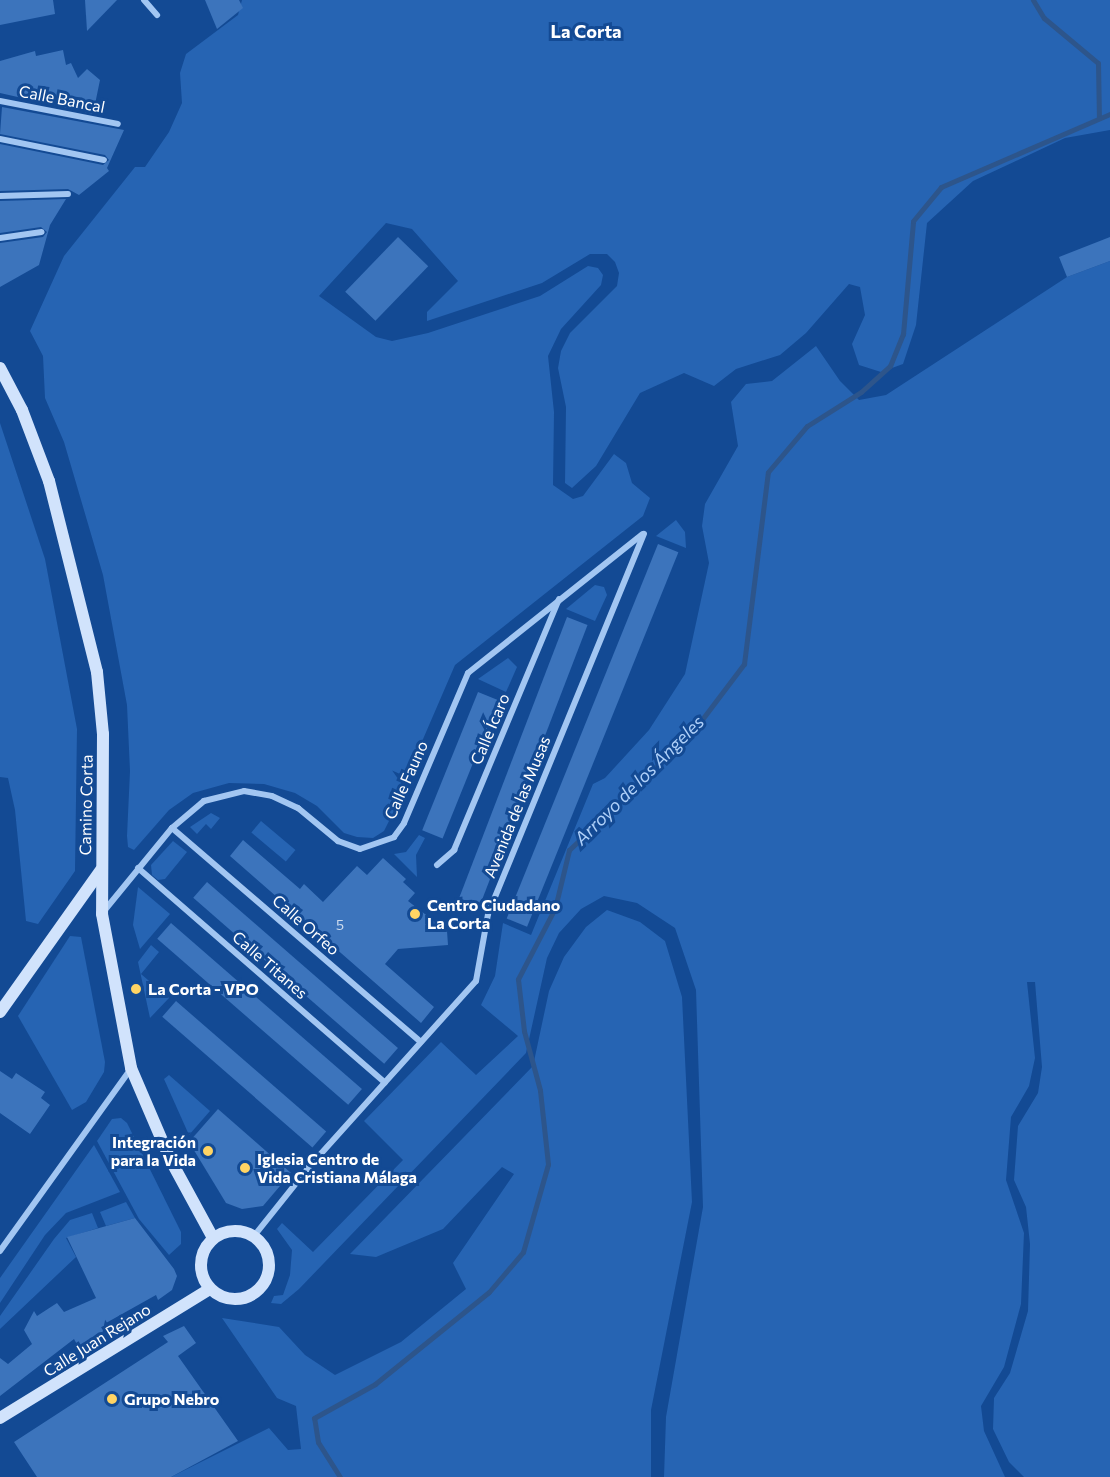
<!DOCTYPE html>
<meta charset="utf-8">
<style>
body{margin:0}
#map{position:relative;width:1110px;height:1477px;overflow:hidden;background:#134a94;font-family:Commissioner,sans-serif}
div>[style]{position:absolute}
.green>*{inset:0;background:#2664b3;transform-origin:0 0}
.stream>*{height:5px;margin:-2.5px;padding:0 2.5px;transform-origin:2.5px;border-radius:2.5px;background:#2d558b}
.building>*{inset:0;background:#3c74bc;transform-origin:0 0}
.street>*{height:6px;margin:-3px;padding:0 3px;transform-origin:3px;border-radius:3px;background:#a2c6f2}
.secondary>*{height:12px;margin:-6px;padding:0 6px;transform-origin:6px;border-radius:6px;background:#d1e3fc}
.secondary>.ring{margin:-6px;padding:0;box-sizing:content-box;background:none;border:12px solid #d1e3fc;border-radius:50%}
.dots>*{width:16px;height:16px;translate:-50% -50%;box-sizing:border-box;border:3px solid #134a94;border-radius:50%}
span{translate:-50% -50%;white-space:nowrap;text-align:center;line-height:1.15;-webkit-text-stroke:6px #134a94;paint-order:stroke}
.number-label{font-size:14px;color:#cedcee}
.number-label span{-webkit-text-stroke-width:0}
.street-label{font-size:16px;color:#fff}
.poi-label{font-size:16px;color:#fff;font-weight:700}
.left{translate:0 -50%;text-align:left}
.right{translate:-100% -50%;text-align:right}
.neighbourhood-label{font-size:18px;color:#fff;font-weight:700}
.water-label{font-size:18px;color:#afd0f9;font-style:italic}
</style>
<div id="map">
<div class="green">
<i style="clip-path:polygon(242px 0,1110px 0,1110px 130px,1065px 138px,973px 181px,927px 223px,916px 325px,903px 364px,881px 372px,859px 365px,852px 344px,865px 315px,860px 287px,849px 284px,806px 333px,780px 355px,736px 369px,714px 386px,684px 373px,640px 393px,596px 466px,572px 488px,565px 483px,566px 407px,558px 368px,561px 351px,570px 333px,617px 286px,619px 273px,615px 262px,607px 254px,590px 254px,542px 283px,427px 321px,427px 312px,458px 281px,412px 229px,386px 223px,319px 296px,376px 337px,392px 341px,428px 333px,540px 296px,588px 266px,598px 268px,603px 275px,601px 285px,561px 329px,548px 356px,554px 412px,553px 485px,573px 499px,583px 496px,614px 454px,626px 463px,632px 483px,650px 498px,643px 516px,455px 665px,411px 767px,410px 779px,384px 831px,373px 838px,357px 837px,344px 833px,317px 806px,295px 793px,264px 784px,229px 783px,193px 793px,169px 810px,134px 850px,128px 847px,127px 836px,130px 771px,127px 705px,103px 575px,64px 442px,45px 398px,43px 356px,30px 331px,64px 256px,135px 167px,145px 167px,169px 132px,182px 103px,180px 73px,186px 54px,238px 15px)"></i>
<i style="clip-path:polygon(1110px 261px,1110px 1477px,1024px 1477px,1009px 1462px,993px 1429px,994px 1398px,1010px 1373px,1028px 1311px,1030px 1244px,1026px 1207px,1014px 1180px,1018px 1126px,1038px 1093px,1042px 1067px,1035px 982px,1027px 982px,1035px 1058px,1029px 1086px,1011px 1117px,1006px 1180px,1024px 1233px,1021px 1304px,1004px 1367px,981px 1406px,984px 1431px,1005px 1477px,664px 1477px,666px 1417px,703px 1207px,696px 990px,675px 928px,637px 903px,604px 896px,581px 909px,559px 933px,547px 958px,526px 1053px,299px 1289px,281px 1304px,271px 1303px,274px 1296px,283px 1295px,290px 1275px,292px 1250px,277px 1229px,282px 1223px,313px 1252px,403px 1160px,364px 1121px,441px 1042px,476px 1075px,518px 1036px,481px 1005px,495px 976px,503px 923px,531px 935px,593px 784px,605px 778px,649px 730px,685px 674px,709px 563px,702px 526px,705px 504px,738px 446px,731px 402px,746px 384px,772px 381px,816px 346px,840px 381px,859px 400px,886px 395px,1067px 277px)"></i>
<i style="clip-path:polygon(0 423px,45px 559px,77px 729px,75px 871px,38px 924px,26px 921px,15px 810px,8px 778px,0 777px)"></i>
<i style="clip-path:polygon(676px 520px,685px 532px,686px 548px,656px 536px)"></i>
<i style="clip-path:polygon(595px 585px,604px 587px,607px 595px,595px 621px,566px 609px)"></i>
<i style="clip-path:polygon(508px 658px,517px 667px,506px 692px,478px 679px)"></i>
<i style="clip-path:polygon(211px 813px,220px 818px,211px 829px,206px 824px,197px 834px,190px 827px)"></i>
<i style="left:261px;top:821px;width:45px;height:15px;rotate:40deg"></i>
<i style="clip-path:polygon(419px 835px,425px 838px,416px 855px,417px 877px,394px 854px,406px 852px)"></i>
<i style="clip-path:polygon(173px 841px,187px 852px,165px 879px,158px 880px,152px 875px,151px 865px)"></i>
<i style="clip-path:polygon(138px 887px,170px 914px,140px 949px,133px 925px)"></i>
<i style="clip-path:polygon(607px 910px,640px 922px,665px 941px,682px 997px,692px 1202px,651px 1410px,651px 1477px,171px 1477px,269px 1428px,288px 1450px,301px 1449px,296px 1406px,277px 1398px,222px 1318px,279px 1327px,305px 1355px,335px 1375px,401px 1342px,466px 1289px,453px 1263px,514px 1174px,502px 1167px,443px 1229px,376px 1257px,350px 1254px,533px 1066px,549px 991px,564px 957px,586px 927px)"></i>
<i style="clip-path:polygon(70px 936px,81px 937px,105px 1062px,104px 1072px,86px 1102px,72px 1110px,18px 1016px)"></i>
<i style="clip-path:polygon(151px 945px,159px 952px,141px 974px,169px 998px,150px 1018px,138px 962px)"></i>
<i style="clip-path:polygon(169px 1075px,210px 1111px,189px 1135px,164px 1079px)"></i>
<i style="clip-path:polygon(121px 1118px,127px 1123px,181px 1232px,181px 1244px,169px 1255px,139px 1219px,97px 1141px,112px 1119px)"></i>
<i style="clip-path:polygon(94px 1145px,120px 1192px,66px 1213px,45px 1235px,0 1303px,0 1278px)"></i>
<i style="clip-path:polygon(126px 1202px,135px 1218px,106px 1226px,100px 1212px)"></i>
<i style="clip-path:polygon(92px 1213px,98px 1228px,66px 1238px,76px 1257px,0 1329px,0 1316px,54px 1239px,70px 1220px)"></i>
</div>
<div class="stream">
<i style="left:1033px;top:0;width:21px;rotate:59deg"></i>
<i style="left:1044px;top:18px;width:70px;rotate:39.8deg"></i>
<i style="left:1098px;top:63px;width:55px;rotate:89deg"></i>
<i style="left:340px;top:1477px;width:41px;rotate:-122.2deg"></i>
<i style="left:318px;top:1442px;width:24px;rotate:-99deg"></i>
<i style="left:314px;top:1418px;width:70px;rotate:-29.1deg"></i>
<i style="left:375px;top:1384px;width:146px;rotate:-38.9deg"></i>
<i style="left:489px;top:1292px;width:52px;rotate:-49.6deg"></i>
<i style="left:523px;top:1252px;width:91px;rotate:-74.1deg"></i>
<i style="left:548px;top:1164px;width:74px;rotate:-96.2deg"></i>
<i style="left:540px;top:1090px;width:61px;rotate:-105.2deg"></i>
<i style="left:524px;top:1031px;width:52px;rotate:-96.6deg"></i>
<i style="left:518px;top:979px;width:80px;rotate:-62.5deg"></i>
<i style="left:555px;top:908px;width:60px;rotate:-76.4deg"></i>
<i style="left:569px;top:850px;width:168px;rotate:-43.6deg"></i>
<i style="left:691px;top:734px;width:88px;rotate:-52.9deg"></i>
<i style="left:744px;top:664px;width:193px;rotate:-82.9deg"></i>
<i style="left:768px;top:472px;width:60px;rotate:-49.7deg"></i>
<i style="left:807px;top:426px;width:64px;rotate:-32.2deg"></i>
<i style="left:861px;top:392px;width:39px;rotate:-42deg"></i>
<i style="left:890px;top:366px;width:35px;rotate:-68deg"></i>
<i style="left:903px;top:334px;width:113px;rotate:-84.9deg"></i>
<i style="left:913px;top:221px;width:44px;rotate:-50.5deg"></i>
<i style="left:941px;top:187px;width:184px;rotate:-23.4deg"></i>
</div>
<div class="building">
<i style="clip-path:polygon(0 0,53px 0,55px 14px,0 25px)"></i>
<i style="clip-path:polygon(85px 0,117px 0,87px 31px)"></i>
<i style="clip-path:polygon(205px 0,239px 0,243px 8px,217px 29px)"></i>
<i style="clip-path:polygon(63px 50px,66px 65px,71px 63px,78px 78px,87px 69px,100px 80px,93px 114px,0 93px,0 61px,35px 51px,36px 56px)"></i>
<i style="clip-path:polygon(2px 107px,124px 130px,107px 168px,109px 171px,79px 195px,68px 189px,0 191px,0 144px,103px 165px,109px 160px,105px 155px,0 134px)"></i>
<i style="clip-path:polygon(66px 199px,50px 225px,39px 265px,0 287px,0 243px,43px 237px,47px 232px,41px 227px,0 233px,0 201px)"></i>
<i style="left:398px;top:237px;width:42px;height:76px;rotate:44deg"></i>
<i style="clip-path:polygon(1110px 237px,1110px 261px,1067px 277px,1059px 257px)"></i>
<i style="left:658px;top:544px;width:22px;height:404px;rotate:22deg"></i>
<i style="left:567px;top:617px;width:22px;height:301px;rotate:21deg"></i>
<i style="left:478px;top:692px;width:22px;height:149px;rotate:22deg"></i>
<i style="clip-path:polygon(243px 840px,300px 889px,304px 884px,323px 902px,357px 866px,367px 875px,383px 858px,406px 879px,403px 882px,415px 893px,408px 901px,447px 931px,448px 945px,398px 949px,385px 964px,434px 1007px,421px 1023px,230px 856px)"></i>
<i style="left:207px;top:882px;width:253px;height:21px;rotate:41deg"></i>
<i style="left:171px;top:923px;width:253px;height:21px;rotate:41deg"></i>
<i style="left:176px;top:1001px;width:199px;height:21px;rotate:41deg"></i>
<i style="clip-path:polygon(0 1071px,12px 1079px,16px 1073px,45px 1092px,41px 1098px,50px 1105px,30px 1134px,0 1113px)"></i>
<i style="clip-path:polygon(218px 1109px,291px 1173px,263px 1206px,242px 1209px,226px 1203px,189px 1142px)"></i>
<i style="clip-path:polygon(135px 1218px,174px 1269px,177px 1276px,172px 1290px,158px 1300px,156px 1295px,106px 1323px,109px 1331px,80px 1350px,74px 1339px,0 1396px,0 1358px,8px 1364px,32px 1344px,24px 1330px,34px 1311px,37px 1316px,57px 1303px,64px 1312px,96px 1298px,67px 1237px)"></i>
<i style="clip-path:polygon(184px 1326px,196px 1343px,178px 1356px,238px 1441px,171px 1477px,37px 1477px,14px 1442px,168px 1342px,163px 1336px)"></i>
</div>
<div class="street">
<i style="left:144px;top:0;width:20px;rotate:49deg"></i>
<i style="left:0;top:101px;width:120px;rotate:11deg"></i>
<i style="left:0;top:139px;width:106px;rotate:11.4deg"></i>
<i style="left:0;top:196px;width:68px;rotate:-1.7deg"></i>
<i style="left:0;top:238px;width:42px;rotate:-8.1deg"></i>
<i style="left:172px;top:828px;width:328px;rotate:40.7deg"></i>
<i style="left:437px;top:865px;width:23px;rotate:-41deg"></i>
<i style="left:454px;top:850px;width:272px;rotate:-67.3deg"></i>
<i style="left:138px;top:868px;width:327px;rotate:41deg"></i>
<i style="left:104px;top:911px;width:107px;rotate:-50.7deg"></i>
<i style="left:172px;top:828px;width:42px;rotate:-40.2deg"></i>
<i style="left:204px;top:801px;width:41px;rotate:-14deg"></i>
<i style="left:244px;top:791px;width:28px;rotate:10deg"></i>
<i style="left:272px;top:796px;width:29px;rotate:25deg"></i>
<i style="left:298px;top:808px;width:52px;rotate:39.5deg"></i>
<i style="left:338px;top:841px;width:23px;rotate:20deg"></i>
<i style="left:360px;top:849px;width:36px;rotate:-19deg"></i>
<i style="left:394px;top:837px;width:17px;rotate:-54deg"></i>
<i style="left:404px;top:823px;width:163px;rotate:-66.9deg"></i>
<i style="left:468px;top:673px;width:223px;rotate:-38.5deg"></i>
<i style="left:254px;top:1236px;width:88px;rotate:-51.4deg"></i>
<i style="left:309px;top:1167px;width:250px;rotate:-48.1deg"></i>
<i style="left:476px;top:981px;width:68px;rotate:-79.8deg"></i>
<i style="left:488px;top:914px;width:411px;rotate:-67.7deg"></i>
<i style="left:0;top:1251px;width:224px;rotate:-54.3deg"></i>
</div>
<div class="secondary">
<i style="left:0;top:368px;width:47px;rotate:62.4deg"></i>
<i style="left:22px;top:410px;width:76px;rotate:69.2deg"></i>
<i style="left:49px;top:481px;width:197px;rotate:75.9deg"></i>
<i style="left:97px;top:672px;width:62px;rotate:84.5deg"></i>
<i style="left:103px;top:734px;width:180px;rotate:90.3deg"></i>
<i style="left:102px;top:914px;width:157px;rotate:79.3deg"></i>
<i style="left:131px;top:1068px;width:99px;rotate:66.8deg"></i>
<i style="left:170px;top:1159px;width:90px;rotate:61.4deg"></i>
<i style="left:0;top:1012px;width:174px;rotate:-54.6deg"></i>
<i class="ring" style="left:201px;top:1231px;width:56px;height:56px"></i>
<i style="left:0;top:1418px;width:246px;rotate:-31.6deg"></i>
</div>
<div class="dots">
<i style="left:415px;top:914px;background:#ffd464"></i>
<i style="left:136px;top:989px;background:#ffd464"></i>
<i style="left:208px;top:1151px;background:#ffd464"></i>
<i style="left:245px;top:1168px;background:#ffd464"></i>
<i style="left:112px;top:1399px;background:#ffd464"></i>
</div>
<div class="number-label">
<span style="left:340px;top:925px">5</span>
</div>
<div class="street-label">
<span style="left:62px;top:99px;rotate:11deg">Calle Bancal</span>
<span style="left:490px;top:729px;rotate:-67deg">Calle Ícaro</span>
<span style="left:406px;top:780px;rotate:-66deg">Calle Fauno</span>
<span style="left:86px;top:805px;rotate:-89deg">Camino Corta</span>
<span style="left:517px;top:807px;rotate:-68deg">Avenida de las Musas</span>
<span style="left:306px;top:925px;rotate:41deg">Calle Orfeo</span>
<span style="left:270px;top:965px;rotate:41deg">Calle Titanes</span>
<span style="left:97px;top:1340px;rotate:-32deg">Calle Juan Rejano</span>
</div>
<div class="poi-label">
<span class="left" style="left:427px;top:914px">Centro Ciudadano<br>La Corta</span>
<span class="left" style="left:148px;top:989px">La Corta - VPO</span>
<span class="right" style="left:196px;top:1151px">Integración<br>para la Vida</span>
<span class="left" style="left:257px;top:1168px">Iglesia Centro de<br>Vida Cristiana Málaga</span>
<span class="left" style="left:124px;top:1399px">Grupo Nebro</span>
</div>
<div class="neighbourhood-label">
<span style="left:586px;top:31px">La Corta</span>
</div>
<div class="water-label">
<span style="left:639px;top:780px;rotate:-45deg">Arroyo de los Ángeles</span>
</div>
</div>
